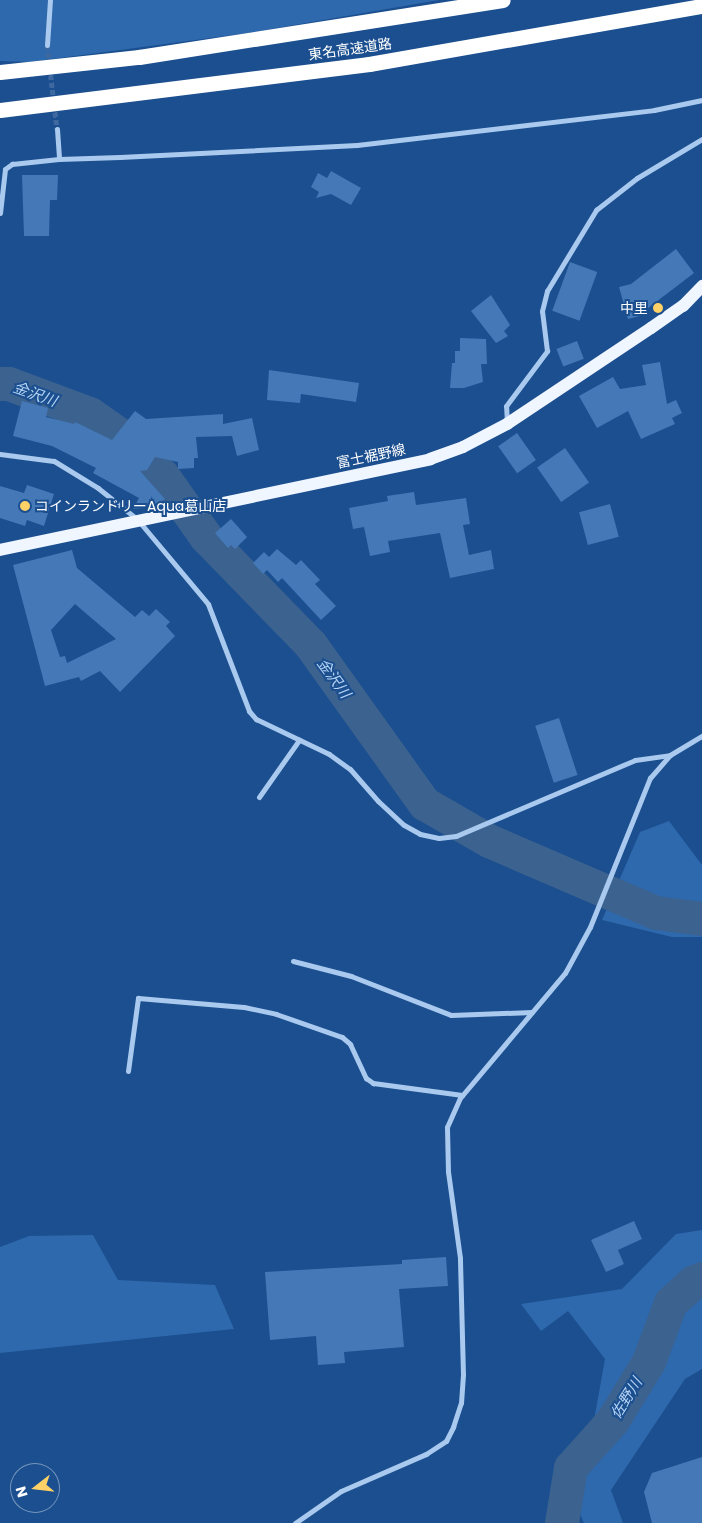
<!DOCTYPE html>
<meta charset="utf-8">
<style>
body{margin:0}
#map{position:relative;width:702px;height:1523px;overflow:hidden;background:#1b4f8f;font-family:Poppins,"Noto Sans JP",sans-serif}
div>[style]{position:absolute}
.green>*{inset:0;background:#2e69ad}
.stream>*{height:5.5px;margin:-2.75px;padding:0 2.75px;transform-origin:2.75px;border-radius:2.75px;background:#3c6290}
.river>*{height:34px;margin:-17px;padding:0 17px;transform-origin:17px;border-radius:17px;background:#3c6290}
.building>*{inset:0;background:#4478b7;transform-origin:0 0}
.street-tunnel>*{height:5px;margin-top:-2.5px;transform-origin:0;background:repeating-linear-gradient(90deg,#3d69a0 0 5px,transparent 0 7.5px)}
.street>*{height:5px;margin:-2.5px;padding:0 2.5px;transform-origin:2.5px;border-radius:2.5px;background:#a9c9ee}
.primary>*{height:12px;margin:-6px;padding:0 6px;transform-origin:6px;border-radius:6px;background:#f0f6ff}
.highway>*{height:15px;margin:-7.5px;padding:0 7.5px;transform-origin:7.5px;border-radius:7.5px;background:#fff}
.dots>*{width:14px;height:14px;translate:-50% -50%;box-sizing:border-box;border:2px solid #1b4f8f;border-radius:50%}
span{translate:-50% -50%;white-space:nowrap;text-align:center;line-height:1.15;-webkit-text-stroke:4px #1b4f8f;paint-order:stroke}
.street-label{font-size:14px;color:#fff}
.poi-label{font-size:14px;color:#fff}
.right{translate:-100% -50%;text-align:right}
.left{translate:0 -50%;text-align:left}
.water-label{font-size:15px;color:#b5d3f5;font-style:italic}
.north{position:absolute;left:10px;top:1463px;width:50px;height:50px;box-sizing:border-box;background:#1b4f8f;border:1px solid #7695bc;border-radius:50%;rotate:254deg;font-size:14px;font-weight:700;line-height:20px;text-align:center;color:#fff}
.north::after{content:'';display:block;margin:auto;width:18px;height:22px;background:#ffd166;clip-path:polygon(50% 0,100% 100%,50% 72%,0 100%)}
</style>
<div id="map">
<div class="green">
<i style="clip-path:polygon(0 0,439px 0,248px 33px,30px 62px,0 61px)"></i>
<i style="clip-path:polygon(669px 821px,702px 865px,702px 937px,672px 937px,602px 920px,640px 832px)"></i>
<i style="clip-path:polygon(702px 1230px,702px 1369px,685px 1379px,611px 1490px,623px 1523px,584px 1523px,578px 1509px,605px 1359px,568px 1311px,541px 1331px,521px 1304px,622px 1289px,676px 1234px)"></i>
<i style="clip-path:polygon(93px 1235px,118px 1280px,215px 1285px,234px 1329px,0 1353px,0 1247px,29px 1236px)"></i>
</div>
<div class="stream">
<i style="left:567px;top:1508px;width:16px;rotate:72deg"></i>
</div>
<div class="river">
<i style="left:0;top:384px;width:9px"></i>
<i style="left:9px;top:384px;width:86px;rotate:20.3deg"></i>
<i style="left:90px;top:414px;width:37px;rotate:35deg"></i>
<i style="left:120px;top:435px;width:59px;rotate:43.6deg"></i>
<i style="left:163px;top:476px;width:75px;rotate:54.8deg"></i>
<i style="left:206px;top:537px;width:151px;rotate:45.8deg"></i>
<i style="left:311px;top:645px;width:196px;rotate:54.4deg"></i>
<i style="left:425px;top:804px;width:74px;rotate:30deg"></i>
<i style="left:489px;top:841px;width:182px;rotate:23.3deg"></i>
<i style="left:656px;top:913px;width:46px;rotate:7.4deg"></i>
<i style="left:562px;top:1523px;width:56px;rotate:-80.7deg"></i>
<i style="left:571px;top:1468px;width:63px;rotate:-48.2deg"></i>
<i style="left:613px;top:1421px;width:69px;rotate:-58.6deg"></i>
<i style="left:649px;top:1362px;width:63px;rotate:-69.6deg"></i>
<i style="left:671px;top:1303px;width:31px;rotate:-42deg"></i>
<i style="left:694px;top:1282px;width:9px;rotate:-21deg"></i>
</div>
<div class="building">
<i style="clip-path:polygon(331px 171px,361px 188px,351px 205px,331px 194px,316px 198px,319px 192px,311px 187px,318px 173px,327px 178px)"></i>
<i style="clip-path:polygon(22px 175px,58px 175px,57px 200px,50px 200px,49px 236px,24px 236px)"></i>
<i style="clip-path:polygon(676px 249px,694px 273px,643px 312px,644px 315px,628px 319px,619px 287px,631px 284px)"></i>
<i style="left:570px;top:262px;width:29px;height:52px;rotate:20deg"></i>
<i style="clip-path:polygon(491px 295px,510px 325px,504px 331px,508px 336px,496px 343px,471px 311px)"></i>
<i style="clip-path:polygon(460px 338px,486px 339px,487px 364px,481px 364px,483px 382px,464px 388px,450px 388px,452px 363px,455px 363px,455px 351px,460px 351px)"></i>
<i style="left:577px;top:341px;width:19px;height:22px;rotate:69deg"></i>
<i style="clip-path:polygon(660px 362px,667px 404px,676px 400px,682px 413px,672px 418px,675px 424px,641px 439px,628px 411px,597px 428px,579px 396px,613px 377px,620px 389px,646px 385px,642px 365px)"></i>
<i style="clip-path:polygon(269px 370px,359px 383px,356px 402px,301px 394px,300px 403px,267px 400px)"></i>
<i style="clip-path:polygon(22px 401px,48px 408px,46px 417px,74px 424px,75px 422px,112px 440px,135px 411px,146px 419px,223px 414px,223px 424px,252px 418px,259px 450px,237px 456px,232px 436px,196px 437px,198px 458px,194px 458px,194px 468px,178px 469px,178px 462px,155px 457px,147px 470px,140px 471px,165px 499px,150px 507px,133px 509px,139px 498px,93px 473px,96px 468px,52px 446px,13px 436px)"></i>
<i style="left:517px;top:433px;width:33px;height:23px;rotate:55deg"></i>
<i style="left:565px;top:448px;width:42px;height:34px;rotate:55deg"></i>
<i style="clip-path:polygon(27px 485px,54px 494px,44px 526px,27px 520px,25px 526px,0 518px,0 486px,24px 493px)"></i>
<i style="clip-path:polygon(414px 492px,416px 505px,466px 498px,470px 524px,463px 525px,469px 555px,491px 550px,494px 569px,450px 578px,440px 533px,388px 541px,390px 552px,370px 556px,364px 527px,353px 529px,349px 508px,388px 501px,387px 496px)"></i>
<i style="left:610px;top:504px;width:34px;height:32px;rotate:75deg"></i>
<i style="clip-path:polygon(231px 519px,247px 537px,235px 549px,231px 545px,228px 548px,215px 533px)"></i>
<i style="clip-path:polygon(277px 549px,296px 565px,301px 560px,320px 580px,315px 584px,336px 606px,321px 620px,282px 578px,278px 582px,267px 570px,263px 574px,253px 563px,264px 552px,269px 557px)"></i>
<i style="clip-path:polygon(evenodd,72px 550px,77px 568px,135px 617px,142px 610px,149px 616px,156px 609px,170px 622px,166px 626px,175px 636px,120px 692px,100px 671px,81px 681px,79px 677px,45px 686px,13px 565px,72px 550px,75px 604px,116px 639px,67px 663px,65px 656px,60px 657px,51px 630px,75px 604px)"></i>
<i style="left:559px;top:718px;width:60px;height:25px;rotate:72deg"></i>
<i style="clip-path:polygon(634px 1221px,642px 1239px,618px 1250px,624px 1264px,606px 1272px,591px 1240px)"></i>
<i style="clip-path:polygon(446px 1257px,448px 1286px,399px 1289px,404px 1347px,344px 1352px,345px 1363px,318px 1365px,316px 1336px,270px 1340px,265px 1272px,402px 1264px,402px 1260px)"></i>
<i style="clip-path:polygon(702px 1457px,702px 1523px,652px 1523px,644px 1492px,652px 1473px)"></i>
</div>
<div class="street-tunnel">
<i style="left:47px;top:45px;width:85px;rotate:83.2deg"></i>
</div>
<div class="street">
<i style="left:47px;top:45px;width:45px;rotate:-86.2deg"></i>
<i style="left:57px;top:129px;width:30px;rotate:86deg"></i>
<i style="left:59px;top:159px;width:61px;rotate:-1.9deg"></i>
<i style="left:120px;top:157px;width:237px;rotate:-2.9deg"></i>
<i style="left:357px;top:145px;width:299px;rotate:-6.7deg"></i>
<i style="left:654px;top:110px;width:49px;rotate:-11.8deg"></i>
<i style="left:0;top:213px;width:44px;rotate:-83.5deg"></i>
<i style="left:5px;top:169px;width:9px;rotate:-36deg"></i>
<i style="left:12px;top:164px;width:47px;rotate:-6.1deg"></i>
<i style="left:507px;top:423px;width:17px;rotate:-93deg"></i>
<i style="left:506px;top:406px;width:69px;rotate:-53.3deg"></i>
<i style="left:547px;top:351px;width:40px;rotate:-97.1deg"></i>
<i style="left:542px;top:311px;width:21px;rotate:-76deg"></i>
<i style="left:547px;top:291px;width:95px;rotate:-58.8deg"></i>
<i style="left:596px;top:210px;width:52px;rotate:-38deg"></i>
<i style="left:637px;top:178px;width:76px;rotate:-31deg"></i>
<i style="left:0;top:454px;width:54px;rotate:7.4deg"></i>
<i style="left:54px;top:461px;width:52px;rotate:31.5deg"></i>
<i style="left:98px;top:488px;width:50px;rotate:38.5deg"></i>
<i style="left:137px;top:519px;width:111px;rotate:50.1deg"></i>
<i style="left:208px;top:604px;width:115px;rotate:69deg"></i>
<i style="left:249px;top:711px;width:11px;rotate:49deg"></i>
<i style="left:256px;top:719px;width:81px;rotate:25.6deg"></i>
<i style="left:329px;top:754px;width:26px;rotate:36deg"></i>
<i style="left:350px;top:769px;width:43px;rotate:48.8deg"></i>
<i style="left:378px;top:801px;width:35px;rotate:43deg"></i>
<i style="left:404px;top:825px;width:18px;rotate:29deg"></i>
<i style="left:420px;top:834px;width:19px;rotate:12deg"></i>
<i style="left:439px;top:838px;width:17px;rotate:-7deg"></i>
<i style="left:456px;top:836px;width:194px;rotate:-23deg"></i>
<i style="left:635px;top:760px;width:35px;rotate:-8deg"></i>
<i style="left:259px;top:797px;width:70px;rotate:-54.9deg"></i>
<i style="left:293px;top:961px;width:60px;rotate:14.5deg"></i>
<i style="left:351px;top:976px;width:107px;rotate:21.3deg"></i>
<i style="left:451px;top:1015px;width:81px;rotate:-2.1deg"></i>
<i style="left:128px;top:1071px;width:74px;rotate:-82.2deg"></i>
<i style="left:138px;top:998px;width:106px;rotate:4.9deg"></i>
<i style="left:244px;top:1007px;width:33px;rotate:12deg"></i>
<i style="left:276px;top:1014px;width:70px;rotate:19.2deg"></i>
<i style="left:342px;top:1037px;width:11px;rotate:41deg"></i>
<i style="left:350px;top:1044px;width:38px;rotate:65deg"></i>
<i style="left:366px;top:1078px;width:9px;rotate:36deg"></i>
<i style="left:373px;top:1083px;width:90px;rotate:7.7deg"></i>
<i style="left:295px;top:1523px;width:56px;rotate:-34.8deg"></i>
<i style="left:341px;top:1491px;width:93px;rotate:-23.5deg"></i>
<i style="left:426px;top:1454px;width:24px;rotate:-33deg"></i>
<i style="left:446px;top:1441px;width:16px;rotate:-63deg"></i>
<i style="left:453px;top:1427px;width:25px;rotate:-72deg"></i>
<i style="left:461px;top:1403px;width:28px;rotate:-86deg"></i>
<i style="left:463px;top:1375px;width:117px;rotate:-91.5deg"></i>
<i style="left:460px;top:1258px;width:87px;rotate:-97.9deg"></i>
<i style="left:448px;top:1172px;width:45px;rotate:-91.3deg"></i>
<i style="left:447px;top:1127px;width:32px;rotate:-66deg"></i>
<i style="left:460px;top:1098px;width:163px;rotate:-50deg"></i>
<i style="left:565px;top:973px;width:52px;rotate:-61.5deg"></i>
<i style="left:590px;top:927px;width:161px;rotate:-68.1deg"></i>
<i style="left:650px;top:778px;width:30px;rotate:-49deg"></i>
<i style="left:670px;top:755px;width:37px;rotate:-31deg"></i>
</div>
<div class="primary">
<i style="left:0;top:550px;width:440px;rotate:-11.9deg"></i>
<i style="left:430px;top:459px;width:35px;rotate:-20deg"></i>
<i style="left:463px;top:447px;width:50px;rotate:-27.6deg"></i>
<i style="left:507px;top:424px;width:173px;rotate:-33.7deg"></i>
<i style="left:651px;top:328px;width:39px;rotate:-35deg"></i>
<i style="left:683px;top:306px;width:28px;rotate:-46deg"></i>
</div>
<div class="highway">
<i style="left:0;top:72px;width:140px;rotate:-6.2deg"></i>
<i style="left:139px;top:57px;width:368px;rotate:-8.9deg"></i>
<i style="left:0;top:110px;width:372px;rotate:-7.1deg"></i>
<i style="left:369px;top:64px;width:338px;rotate:-9.9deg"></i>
</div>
<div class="dots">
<i style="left:658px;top:308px;background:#ffd166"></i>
<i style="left:25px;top:506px;background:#ffd166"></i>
</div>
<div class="street-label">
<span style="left:350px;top:49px;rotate:-8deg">東名高速道路</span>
<span style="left:371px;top:456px;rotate:-12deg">富士裾野線</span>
</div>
<div class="poi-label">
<span class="right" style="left:648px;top:308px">中里</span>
<span class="left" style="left:35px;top:506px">コインランドリーAqua葛山店</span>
</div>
<div class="water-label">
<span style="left:35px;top:394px;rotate:20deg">金沢川</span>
<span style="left:334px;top:678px;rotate:54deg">金沢川</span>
<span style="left:626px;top:1398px;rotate:-58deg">佐野川</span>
</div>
<div class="north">N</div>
</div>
